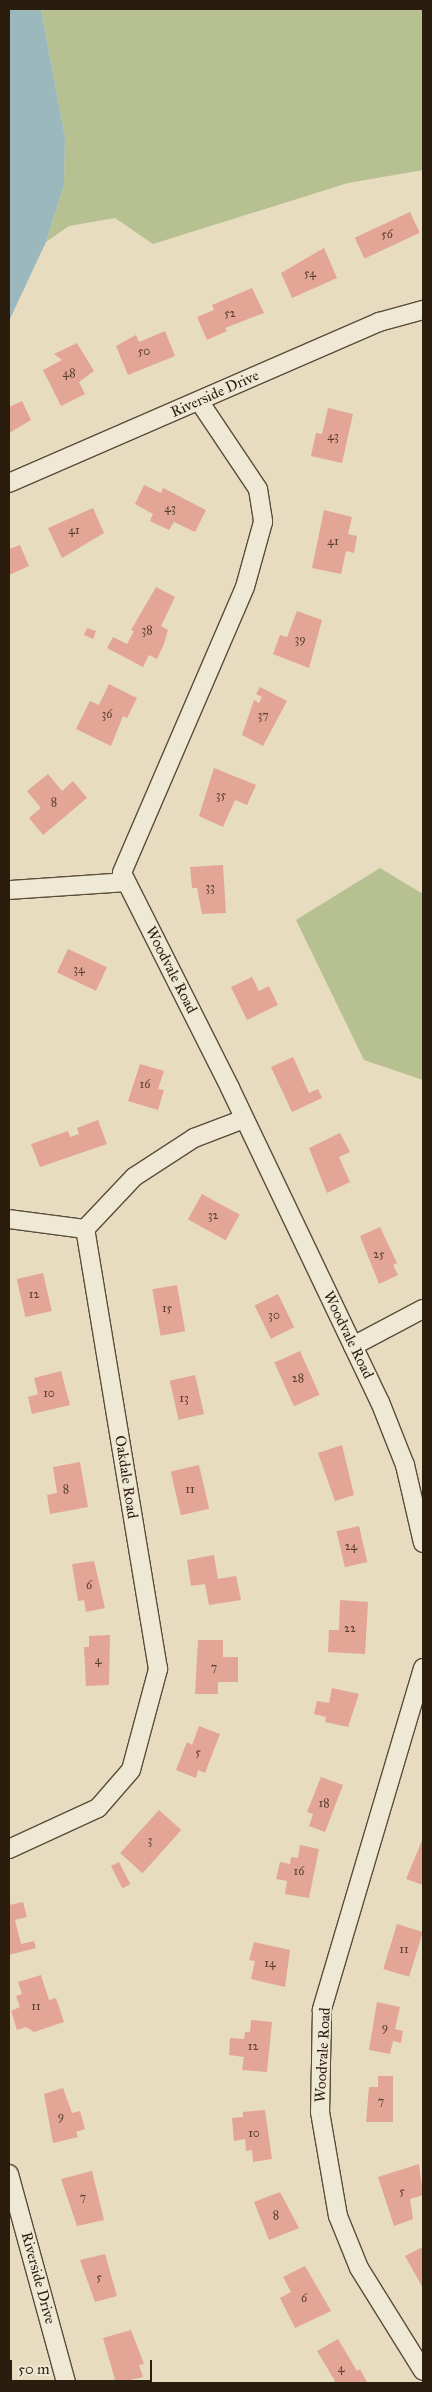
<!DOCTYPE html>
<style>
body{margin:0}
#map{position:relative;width:432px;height:2392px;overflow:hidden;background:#e7dcbf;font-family:"IM FELL Great Primer",serif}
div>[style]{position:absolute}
.green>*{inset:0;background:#b7c091}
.water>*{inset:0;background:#9bb9bc}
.building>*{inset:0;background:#e3a596;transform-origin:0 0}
.roads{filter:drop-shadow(1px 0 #5a4d3a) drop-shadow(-1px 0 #5a4d3a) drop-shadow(0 1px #5a4d3a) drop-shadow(0 -1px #5a4d3a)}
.street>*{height:18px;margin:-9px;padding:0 9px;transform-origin:9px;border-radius:9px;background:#efe8d5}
span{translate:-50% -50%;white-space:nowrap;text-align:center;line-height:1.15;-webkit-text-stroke:4px #efe8d5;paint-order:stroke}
.number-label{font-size:12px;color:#593f30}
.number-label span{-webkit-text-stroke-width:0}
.street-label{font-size:15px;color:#2b1d0e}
.frame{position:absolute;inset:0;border:10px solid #2b1d0e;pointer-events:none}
.scale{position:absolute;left:10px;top:2360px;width:142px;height:22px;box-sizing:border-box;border:2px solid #2b1d0e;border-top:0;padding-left:6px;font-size:15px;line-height:18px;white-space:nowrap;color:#2b1d0e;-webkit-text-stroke:4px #efe8d5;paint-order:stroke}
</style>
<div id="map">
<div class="green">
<i style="clip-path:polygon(41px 9px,423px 9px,423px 170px,348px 183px,153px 244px,115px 218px,69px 226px,46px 242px,64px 185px,65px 137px)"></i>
<i style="clip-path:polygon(380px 868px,423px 894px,423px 1080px,364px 1060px,296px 920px)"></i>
</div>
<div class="water">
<i style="clip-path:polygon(9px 9px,41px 9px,65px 137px,64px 185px,46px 242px,9px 321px)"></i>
</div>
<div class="building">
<i style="left:410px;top:212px;width:23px;height:61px;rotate:65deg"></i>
<i style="clip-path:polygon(324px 248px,337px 278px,292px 298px,281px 273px)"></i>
<i style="clip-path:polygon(252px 288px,264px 313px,225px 328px,227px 331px,207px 340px,197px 317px,214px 310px,212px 305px)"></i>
<i style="clip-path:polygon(165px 331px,175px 356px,128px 375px,116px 346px,136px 335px,139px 342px)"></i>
<i style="clip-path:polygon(77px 343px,94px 371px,79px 382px,85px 394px,61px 406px,43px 370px,62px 360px,54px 354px)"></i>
<i style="clip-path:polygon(22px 401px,31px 420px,9px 433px,9px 407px)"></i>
<i style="clip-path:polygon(328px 408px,353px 414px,342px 463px,311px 456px,316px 433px,322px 434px)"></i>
<i style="clip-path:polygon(144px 485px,161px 493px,163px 488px,206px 510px,195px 532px,174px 522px,169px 530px,150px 521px,153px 514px,135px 504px)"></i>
<i style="clip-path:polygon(93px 508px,104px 533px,62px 558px,48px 528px)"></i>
<i style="clip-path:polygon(324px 510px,352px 517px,348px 534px,357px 536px,354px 553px,346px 551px,341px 574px,312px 568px)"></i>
<i style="clip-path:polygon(20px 545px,29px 566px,9px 575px,9px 549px)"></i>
<i style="clip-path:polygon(156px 587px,175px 597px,161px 626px,168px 630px,164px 644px,157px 659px,149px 655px,143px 667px,107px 648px,113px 637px,127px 644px,134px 631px,131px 630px)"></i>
<i style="clip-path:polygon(297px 611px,322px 620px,309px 668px,273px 654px,280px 635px,287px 637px)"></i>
<i style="clip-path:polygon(87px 628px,96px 631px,93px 639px,84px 635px)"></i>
<i style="clip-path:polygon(109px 684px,137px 698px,127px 718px,123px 716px,111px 746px,76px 729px,90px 701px,99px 705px)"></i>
<i style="clip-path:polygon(260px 687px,287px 701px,263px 746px,242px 735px,254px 700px,259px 703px,262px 697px,256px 694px)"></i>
<i style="clip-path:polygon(214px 768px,256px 785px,247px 805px,235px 800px,223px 827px,199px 816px)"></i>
<i style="clip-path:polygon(48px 774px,62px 791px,73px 781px,87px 798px,43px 835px,29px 818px,41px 808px,27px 791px)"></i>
<i style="clip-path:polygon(223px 865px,226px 913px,202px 914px,197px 888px,192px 888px,190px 867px)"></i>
<i style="left:68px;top:949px;width:43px;height:26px;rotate:25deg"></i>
<i style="clip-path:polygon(252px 977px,259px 991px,269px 986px,278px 1005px,247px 1020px,231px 987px)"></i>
<i style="clip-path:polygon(293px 1057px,309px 1093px,318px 1089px,322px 1098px,292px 1112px,271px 1067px)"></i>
<i style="clip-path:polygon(140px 1064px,164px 1071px,158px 1089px,164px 1090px,158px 1110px,128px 1101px)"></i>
<i style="clip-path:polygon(98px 1120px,107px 1144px,40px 1167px,31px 1144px,68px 1131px,70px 1137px,79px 1134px,77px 1128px)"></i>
<i style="clip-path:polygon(340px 1133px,350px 1152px,339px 1157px,350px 1182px,327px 1193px,309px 1148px)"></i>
<i style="left:202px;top:1194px;width:43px;height:29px;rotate:29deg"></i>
<i style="clip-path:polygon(380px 1227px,397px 1263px,393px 1265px,398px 1275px,379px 1284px,360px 1236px)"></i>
<i style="left:43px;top:1273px;width:39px;height:27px;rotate:77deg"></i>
<i style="left:177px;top:1285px;width:47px;height:25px;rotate:80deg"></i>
<i style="left:278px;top:1294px;width:37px;height:26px;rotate:64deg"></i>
<i style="left:300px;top:1351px;width:48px;height:28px;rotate:66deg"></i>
<i style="clip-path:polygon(61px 1371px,70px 1405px,32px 1414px,28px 1397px,38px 1394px,34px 1378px)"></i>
<i style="left:195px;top:1375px;width:40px;height:26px;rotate:77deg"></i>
<i style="clip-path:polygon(342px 1445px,354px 1495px,335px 1501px,318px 1453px)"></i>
<i style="clip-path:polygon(80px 1462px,88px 1507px,50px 1514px,47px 1495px,57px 1493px,53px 1467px)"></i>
<i style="left:199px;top:1465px;width:45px;height:29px;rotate:77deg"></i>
<i style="left:359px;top:1526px;width:37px;height:23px;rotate:77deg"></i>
<i style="clip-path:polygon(214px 1555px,218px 1579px,236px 1576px,241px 1600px,209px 1605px,205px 1584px,191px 1586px,187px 1560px)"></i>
<i style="clip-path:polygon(94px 1561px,105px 1608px,86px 1612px,84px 1600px,78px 1601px,72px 1564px)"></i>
<i style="clip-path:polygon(340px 1600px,368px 1602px,365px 1654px,328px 1652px,329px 1630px,339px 1630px)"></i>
<i style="clip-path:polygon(110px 1635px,109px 1685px,86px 1686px,84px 1647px,89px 1647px,89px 1636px)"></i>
<i style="clip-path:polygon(198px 1640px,223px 1640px,223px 1657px,238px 1657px,238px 1682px,218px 1682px,218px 1694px,195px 1694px)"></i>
<i style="clip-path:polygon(332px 1688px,359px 1694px,348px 1727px,325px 1722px,326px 1717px,314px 1714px,317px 1701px,329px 1703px)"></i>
<i style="clip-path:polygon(199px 1726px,220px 1734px,205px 1773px,198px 1770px,196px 1778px,176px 1770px,187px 1742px,192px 1745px)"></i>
<i style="clip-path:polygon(321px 1777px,343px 1785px,325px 1832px,309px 1826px,313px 1814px,307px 1812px)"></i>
<i style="left:159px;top:1810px;width:30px;height:58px;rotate:42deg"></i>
<i style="clip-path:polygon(423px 1838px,423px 1885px,406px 1879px)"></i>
<i style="clip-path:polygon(300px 1845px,319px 1849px,309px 1898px,285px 1894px,287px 1881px,276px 1879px,280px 1862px,290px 1864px,291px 1857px,298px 1858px)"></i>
<i style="left:119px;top:1862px;width:25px;height:9px;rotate:63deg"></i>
<i style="clip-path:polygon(23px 1902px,27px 1917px,15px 1920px,21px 1944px,34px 1941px,36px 1948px,9px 1955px,9px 1905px)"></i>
<i style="left:397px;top:1924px;width:27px;height:47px;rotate:17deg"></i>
<i style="clip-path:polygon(254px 1942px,290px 1950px,285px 1987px,251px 1979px,255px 1961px,249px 1960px)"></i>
<i style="clip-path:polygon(41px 1975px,49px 2000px,56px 1998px,64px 2022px,34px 2032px,26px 2027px,17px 2030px,11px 2011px,20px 2007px,16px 1996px,22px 1994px,18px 1982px)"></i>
<i style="clip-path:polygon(377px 2002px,400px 2007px,395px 2029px,403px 2031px,401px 2043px,393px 2041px,390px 2054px,369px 2050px)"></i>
<i style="clip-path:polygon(251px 2020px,272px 2022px,267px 2072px,242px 2070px,244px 2057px,229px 2055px,230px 2038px,244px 2039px,245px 2032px,250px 2032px)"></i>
<i style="clip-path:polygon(378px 2076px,393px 2076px,393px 2122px,366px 2122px,369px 2087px,378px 2087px)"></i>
<i style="clip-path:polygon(63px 2088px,72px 2113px,80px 2111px,85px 2129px,76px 2132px,78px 2137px,53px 2143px,44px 2094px)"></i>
<i style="clip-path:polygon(265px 2110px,272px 2159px,253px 2162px,252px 2150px,246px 2151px,245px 2139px,234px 2141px,232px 2118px,243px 2117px,243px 2112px)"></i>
<i style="clip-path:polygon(419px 2164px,423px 2195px,410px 2199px,413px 2219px,394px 2226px,378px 2177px)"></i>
<i style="clip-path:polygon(92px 2171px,104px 2220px,77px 2226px,61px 2179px)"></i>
<i style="clip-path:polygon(280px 2192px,299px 2228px,269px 2240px,254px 2202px)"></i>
<i style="clip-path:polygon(423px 2247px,423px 2288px,405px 2256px)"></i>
<i style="clip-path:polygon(105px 2254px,117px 2296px,95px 2302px,80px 2260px)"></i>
<i style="clip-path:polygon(305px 2266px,331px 2311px,295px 2328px,280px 2298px,291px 2292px,283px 2277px)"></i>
<i style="clip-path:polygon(131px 2330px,144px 2364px,139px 2365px,143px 2377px,116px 2383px,103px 2338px)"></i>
<i style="clip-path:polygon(338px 2339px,357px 2371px,360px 2369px,367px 2382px,332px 2383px,335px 2381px,317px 2351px)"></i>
</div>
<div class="roads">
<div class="street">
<i style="left:199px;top:401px;width:106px;rotate:56.2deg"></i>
<i style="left:258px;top:489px;width:33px;rotate:81deg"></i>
<i style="left:263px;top:522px;width:67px;rotate:105.5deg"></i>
<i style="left:245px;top:587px;width:311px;rotate:113.3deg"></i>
<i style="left:122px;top:873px;width:241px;rotate:63.3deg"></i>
<i style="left:230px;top:1088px;width:348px;rotate:64.5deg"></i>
<i style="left:380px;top:1402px;width:68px;rotate:68.4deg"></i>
<i style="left:405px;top:1465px;width:80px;rotate:77deg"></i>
<i style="left:9px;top:483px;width:404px;rotate:-23.5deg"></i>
<i style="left:379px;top:322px;width:46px;rotate:-15.3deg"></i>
<i style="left:9px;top:890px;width:117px;rotate:-3.9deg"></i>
<i style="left:9px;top:1219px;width:77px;rotate:7.5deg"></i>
<i style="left:353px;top:1346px;width:79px;rotate:-27.9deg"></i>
<i style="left:423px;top:1668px;width:357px;rotate:106.5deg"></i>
<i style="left:322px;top:2010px;width:102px;rotate:91.1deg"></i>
<i style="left:320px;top:2112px;width:106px;rotate:80.2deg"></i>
<i style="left:338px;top:2216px;width:56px;rotate:68deg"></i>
<i style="left:359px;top:2268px;width:121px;rotate:58.1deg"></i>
<i style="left:9px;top:1849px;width:98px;rotate:-24.7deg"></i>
<i style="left:98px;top:1808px;width:50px;rotate:-49deg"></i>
<i style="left:131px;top:1770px;width:105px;rotate:-75deg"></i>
<i style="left:158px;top:1669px;width:446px;rotate:-99.4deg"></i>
<i style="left:85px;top:1229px;width:71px;rotate:-46.7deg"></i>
<i style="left:134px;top:1177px;width:72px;rotate:-33deg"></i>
<i style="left:194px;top:1138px;width:53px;rotate:-20.8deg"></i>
<i style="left:9px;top:2174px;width:217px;rotate:74.7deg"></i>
</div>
</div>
<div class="number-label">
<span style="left:387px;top:235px">56</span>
<span style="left:310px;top:274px">54</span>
<span style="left:230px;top:314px">52</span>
<span style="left:144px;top:352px">50</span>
<span style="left:69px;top:374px">48</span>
<span style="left:333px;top:437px">43</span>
<span style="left:170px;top:509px">43</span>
<span style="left:74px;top:531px">41</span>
<span style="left:333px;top:542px">41</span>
<span style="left:147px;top:631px">38</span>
<span style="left:300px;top:640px">39</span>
<span style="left:107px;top:715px">36</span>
<span style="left:263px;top:716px">37</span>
<span style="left:221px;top:796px">35</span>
<span style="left:54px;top:803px">8</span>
<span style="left:210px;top:888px">33</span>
<span style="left:79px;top:970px">34</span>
<span style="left:145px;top:1085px">16</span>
<span style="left:213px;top:1216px">32</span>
<span style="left:379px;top:1255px">25</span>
<span style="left:34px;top:1295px">12</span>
<span style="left:167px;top:1309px">15</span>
<span style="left:274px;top:1316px">30</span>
<span style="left:298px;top:1379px">28</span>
<span style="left:49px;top:1394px">10</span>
<span style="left:184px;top:1399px">13</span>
<span style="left:66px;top:1490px">8</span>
<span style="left:190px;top:1490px">11</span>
<span style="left:351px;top:1547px">24</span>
<span style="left:89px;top:1586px">6</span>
<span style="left:350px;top:1629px">22</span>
<span style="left:98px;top:1661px">4</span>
<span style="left:214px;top:1668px">7</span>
<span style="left:198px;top:1753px">5</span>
<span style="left:324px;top:1804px">18</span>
<span style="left:150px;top:1841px">3</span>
<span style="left:299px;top:1872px">16</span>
<span style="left:404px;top:1950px">11</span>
<span style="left:270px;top:1964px">14</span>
<span style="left:36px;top:2007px">11</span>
<span style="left:385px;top:2028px">9</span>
<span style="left:253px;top:2047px">12</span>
<span style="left:381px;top:2102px">7</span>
<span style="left:61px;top:2117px">9</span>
<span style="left:254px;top:2134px">10</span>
<span style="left:402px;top:2192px">5</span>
<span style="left:83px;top:2198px">7</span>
<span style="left:276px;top:2216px">8</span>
<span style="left:99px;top:2278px">5</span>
<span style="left:304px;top:2299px">6</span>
<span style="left:341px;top:2369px">4</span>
</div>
<div class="street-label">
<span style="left:215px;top:394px;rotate:-24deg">Riverside Drive</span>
<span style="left:171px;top:970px;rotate:63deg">Woodvale Road</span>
<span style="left:348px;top:1335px;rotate:64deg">Woodvale Road</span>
<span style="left:126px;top:1477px;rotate:81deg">Oakdale Road</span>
<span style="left:323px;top:2055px;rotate:-87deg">Woodvale Road</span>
<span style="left:38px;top:2278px;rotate:75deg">Riverside Drive</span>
</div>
<div class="frame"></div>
<div class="scale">50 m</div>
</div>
